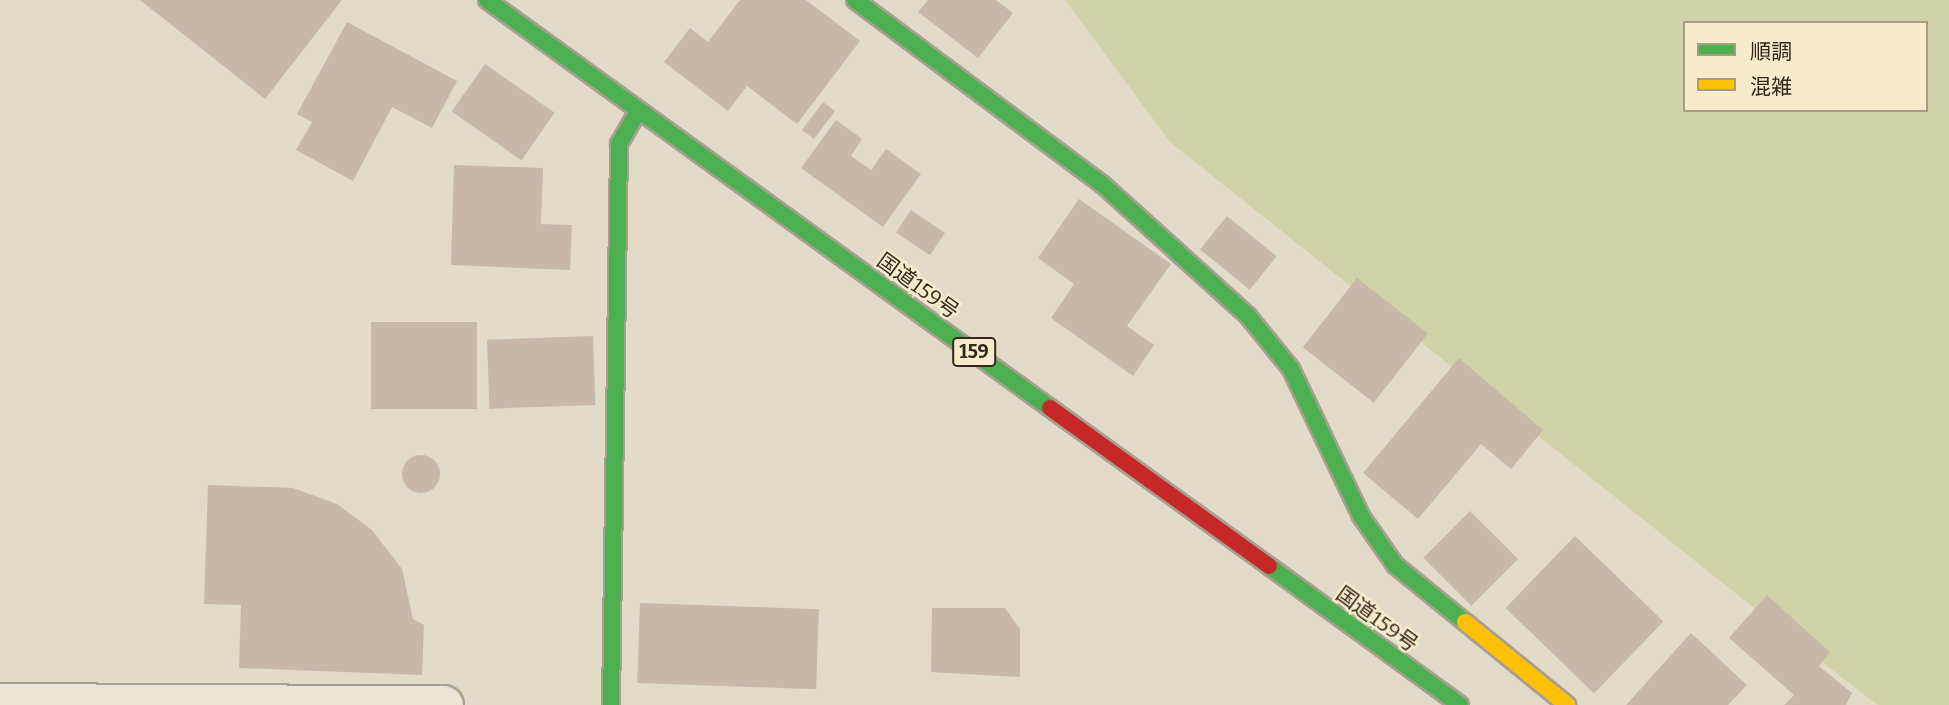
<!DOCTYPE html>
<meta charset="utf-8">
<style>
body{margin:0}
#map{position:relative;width:1949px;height:705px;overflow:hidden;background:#e2dbc7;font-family:Bitter,"Noto Sans JP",serif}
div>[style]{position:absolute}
.green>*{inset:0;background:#d0d3a9}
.building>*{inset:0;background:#c6b9a8;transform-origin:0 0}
.round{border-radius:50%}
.roads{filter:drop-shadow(2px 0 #a7a091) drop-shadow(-2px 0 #a7a091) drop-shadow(0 2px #a7a091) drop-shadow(0 -2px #a7a091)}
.street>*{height:38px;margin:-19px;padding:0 19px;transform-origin:19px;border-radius:19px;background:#eae5d9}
.fast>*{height:16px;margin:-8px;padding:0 8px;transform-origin:8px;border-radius:8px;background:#4caf50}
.slow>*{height:16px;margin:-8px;padding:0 8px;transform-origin:8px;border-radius:8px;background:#ffc107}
.jam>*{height:16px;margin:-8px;padding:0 8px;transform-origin:8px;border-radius:8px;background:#c62828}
span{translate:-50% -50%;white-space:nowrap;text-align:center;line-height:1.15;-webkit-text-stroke:5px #f6ebcb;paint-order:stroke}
.shield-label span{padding:2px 5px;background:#f6ebcb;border:2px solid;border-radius:5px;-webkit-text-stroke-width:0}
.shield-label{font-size:19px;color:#34281a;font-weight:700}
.street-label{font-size:21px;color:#34281a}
.legend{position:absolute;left:1683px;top:21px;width:245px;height:91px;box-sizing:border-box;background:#f6ebcb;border:2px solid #a89d84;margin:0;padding:9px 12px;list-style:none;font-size:21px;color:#34281a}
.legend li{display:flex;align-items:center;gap:14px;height:35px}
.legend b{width:35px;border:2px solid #a89d84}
</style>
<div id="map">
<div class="green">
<i style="clip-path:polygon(evenodd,1065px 0,1949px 0,1949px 705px,1878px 705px,1828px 667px,1170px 142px,1065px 0,1685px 23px,1926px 23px,1926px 110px,1685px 110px,1685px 23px)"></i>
</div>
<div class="building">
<i style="clip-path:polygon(140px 0,342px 0,265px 99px)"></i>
<i style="clip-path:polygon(740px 0,806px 0,860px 41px,797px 124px,747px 86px,728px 111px,664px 62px,690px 28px,708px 42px)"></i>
<i style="clip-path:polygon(928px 0,996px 0,1013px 13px,978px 58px,918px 12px)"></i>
<i style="clip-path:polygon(347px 22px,457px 81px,432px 128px,392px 107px,353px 181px,296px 150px,312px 122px,297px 114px)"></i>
<i style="left:485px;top:64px;width:85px;height:58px;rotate:35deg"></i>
<i style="left:823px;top:102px;width:15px;height:35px;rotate:37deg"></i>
<i style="clip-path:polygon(836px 120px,862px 139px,851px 156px,871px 170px,886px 149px,921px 174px,883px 227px,801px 168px)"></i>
<i style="clip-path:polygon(454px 165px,543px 168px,541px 224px,572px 225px,570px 270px,451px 265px)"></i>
<i style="clip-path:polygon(1079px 199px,1171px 264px,1127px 326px,1154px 345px,1133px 376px,1051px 318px,1074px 284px,1038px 258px)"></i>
<i style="left:911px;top:210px;width:41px;height:27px;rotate:34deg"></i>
<i style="left:1227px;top:216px;width:64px;height:43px;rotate:39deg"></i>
<i style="left:1357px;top:278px;width:90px;height:88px;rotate:38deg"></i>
<i style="left:371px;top:322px;width:106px;height:87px"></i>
<i style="left:593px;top:336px;width:69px;height:106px;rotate:88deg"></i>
<i style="clip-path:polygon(1459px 358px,1543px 430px,1511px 469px,1481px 444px,1418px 519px,1363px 473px)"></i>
<i class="round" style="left:402px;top:455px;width:38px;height:38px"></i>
<i style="clip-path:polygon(208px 485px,293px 488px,337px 504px,372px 530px,402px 569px,413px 619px,424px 625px,422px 675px,239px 668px,241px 605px,204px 604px)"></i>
<i style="left:1470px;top:511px;width:68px;height:66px;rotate:45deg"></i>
<i style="left:1575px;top:536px;width:123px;height:100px;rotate:44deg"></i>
<i style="clip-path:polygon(1767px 595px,1830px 652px,1819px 666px,1852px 693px,1846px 705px,1784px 705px,1794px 695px,1729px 638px)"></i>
<i style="left:640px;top:603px;width:179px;height:80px;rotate:2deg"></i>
<i style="clip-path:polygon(932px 608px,1005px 608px,1020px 629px,1020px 677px,931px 672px)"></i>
<i style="clip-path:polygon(1691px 633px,1747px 685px,1728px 705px,1626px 705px)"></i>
</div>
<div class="roads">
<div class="street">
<i style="left:0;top:703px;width:444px;rotate:0.3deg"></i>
</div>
<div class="fast">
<i style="left:487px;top:0;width:695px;rotate:35.93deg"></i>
<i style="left:855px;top:0;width:308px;rotate:36.7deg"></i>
<i style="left:1102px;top:184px;width:197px;rotate:42.1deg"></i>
<i style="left:1248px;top:316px;width:68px;rotate:50.9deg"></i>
<i style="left:1291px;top:369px;width:163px;rotate:64.5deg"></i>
<i style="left:1361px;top:516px;width:60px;rotate:55.2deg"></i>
<i style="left:1395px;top:565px;width:90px;rotate:39.2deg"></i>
<i style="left:1269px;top:566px;width:236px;rotate:36deg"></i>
<i style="left:611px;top:705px;width:561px;rotate:-89.18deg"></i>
<i style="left:619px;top:144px;width:39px;rotate:-60deg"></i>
</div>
<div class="slow">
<i style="left:1465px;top:622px;width:132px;rotate:39.1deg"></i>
</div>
<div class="jam">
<i style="left:1050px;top:408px;width:270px;rotate:35.8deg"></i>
</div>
</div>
<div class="shield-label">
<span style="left:974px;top:352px">159</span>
</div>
<div class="street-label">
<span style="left:918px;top:286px;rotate:36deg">国道159号</span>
<span style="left:1377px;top:619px;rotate:36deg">国道159号</span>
</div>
<ul class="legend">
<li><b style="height:9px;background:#4caf50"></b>順調</li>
<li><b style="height:9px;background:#ffc107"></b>混雑</li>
</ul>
</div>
